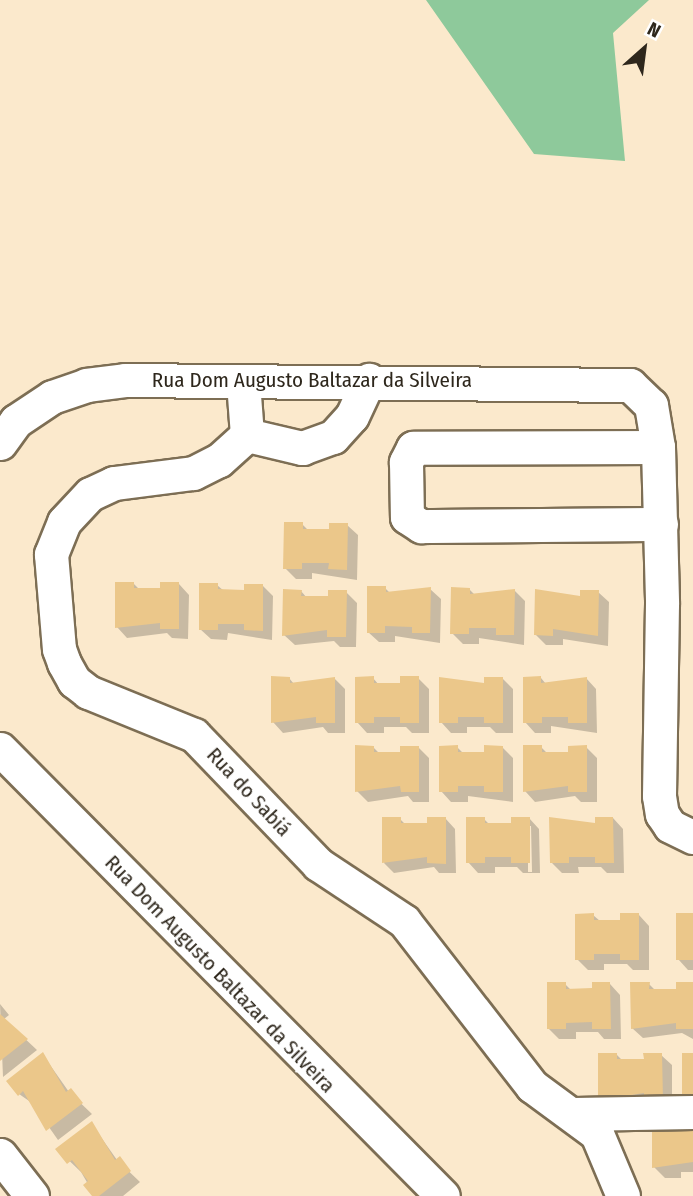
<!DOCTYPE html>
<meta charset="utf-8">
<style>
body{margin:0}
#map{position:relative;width:693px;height:1196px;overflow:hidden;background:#fbe9cc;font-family:"Fira Sans Condensed",sans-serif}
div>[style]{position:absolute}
.forest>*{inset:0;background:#8ec99b}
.shadow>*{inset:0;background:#0003}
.building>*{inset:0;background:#ebc78a;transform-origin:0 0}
.roads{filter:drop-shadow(2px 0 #7d6e54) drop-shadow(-2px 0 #7d6e54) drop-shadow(0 2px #7d6e54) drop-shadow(0 -2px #7d6e54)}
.minor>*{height:33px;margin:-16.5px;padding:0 16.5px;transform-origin:16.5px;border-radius:16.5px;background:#fff}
span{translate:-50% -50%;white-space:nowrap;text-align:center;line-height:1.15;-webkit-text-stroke:6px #fff;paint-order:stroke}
.street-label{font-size:21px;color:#2e271c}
.north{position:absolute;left:609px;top:14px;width:70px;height:70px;-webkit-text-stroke:5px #fff;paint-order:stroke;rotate:28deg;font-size:19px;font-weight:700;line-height:28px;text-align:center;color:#2e271c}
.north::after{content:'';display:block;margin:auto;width:24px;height:32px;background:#2e271c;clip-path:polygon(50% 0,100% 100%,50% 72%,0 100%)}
</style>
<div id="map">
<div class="forest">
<i style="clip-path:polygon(426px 0,649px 0,613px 33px,625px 161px,534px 154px)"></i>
</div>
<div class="shadow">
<i style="clip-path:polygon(302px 524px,308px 530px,331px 531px,347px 525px,358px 535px,357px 580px,312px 573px,312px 579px,296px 579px,285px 568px)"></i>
<i style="clip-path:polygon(133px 583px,140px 590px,162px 590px,179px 584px,189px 595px,188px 639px,172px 638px,167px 633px,127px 638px,117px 627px)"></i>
<i style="clip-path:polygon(217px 585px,224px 591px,246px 592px,263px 586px,273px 596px,272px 640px,228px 633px,227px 640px,211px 639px,200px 629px)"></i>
<i style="clip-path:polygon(385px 588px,391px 594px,430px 589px,441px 599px,440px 643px,395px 636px,395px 642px,379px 642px,368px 632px)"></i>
<i style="clip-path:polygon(469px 589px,475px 595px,514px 590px,525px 601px,524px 645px,479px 638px,479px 644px,463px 644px,452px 633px)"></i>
<i style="clip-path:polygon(301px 591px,307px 598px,330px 598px,346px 592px,357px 603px,356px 647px,340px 647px,334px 641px,295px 645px,284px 635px)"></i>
<i style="clip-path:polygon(598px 592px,609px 602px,608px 646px,563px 639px,563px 645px,546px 645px,536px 635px,582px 598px)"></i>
<i style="clip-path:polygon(289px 678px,294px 684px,334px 678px,345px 689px,345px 733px,328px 733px,323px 727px,283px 733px,273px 722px)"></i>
<i style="clip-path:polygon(373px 678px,379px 685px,401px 684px,418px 678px,429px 689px,429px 733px,412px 733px,406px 727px,384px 727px,384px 733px,367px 733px,357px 722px)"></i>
<i style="clip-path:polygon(502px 678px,513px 689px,513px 733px,496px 733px,490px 727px,467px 727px,467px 733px,451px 733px,441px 722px,485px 685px)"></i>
<i style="clip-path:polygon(541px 678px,546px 684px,586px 678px,596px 689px,597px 733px,551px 726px,551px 733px,535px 733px,525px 722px)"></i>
<i style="clip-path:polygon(373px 747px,379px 753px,402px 753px,418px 747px,429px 758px,429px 802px,413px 802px,408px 796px,368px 802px,357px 791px)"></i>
<i style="clip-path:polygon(457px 747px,464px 754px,486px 754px,502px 747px,513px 758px,513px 802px,468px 796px,468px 802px,451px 802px,441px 791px)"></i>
<i style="clip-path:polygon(541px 747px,547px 753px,570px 753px,586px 747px,597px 758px,597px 802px,581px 802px,575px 796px,535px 802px,525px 791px)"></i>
<i style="clip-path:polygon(445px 818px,455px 829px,456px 873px,439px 873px,434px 867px,394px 873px,384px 863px,400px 819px,406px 825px,429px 825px)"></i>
<i style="clip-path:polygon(evenodd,529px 818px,539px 829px,540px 873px,523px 873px,517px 867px,495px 867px,495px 873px,478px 873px,468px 862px,484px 819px,490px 825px,513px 825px,529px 818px,528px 826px,531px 826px,532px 872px,528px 872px,528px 826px)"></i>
<i style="clip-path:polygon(613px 818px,623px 829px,624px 873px,607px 873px,601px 867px,578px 867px,579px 873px,562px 873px,552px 863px,597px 825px)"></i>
<i style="clip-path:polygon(593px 915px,600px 921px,622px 921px,639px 915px,649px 926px,649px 970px,633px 970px,627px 964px,604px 964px,604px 970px,588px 970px,577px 959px)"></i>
<i style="clip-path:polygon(693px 915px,693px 970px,688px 970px,678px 959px)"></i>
<i style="clip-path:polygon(565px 984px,571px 990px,594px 990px,610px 984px,620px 995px,621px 1039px,604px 1039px,598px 1032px,576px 1032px,576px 1039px,559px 1039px,548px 1028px)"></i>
<i style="clip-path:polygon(649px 984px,655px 990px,677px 990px,693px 984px,693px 1039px,682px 1033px,643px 1038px,632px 1028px)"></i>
<i style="clip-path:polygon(0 1004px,9px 1015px,4px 1019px,37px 1050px,3px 1077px)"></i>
<i style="clip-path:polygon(43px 1055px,69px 1092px,92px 1114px,58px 1140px,32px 1103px,19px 1094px)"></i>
<i style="clip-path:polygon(617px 1055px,623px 1061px,645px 1061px,661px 1055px,672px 1065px,672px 1110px,611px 1109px)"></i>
<i style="clip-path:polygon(91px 1123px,117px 1160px,140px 1182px,123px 1196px,95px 1196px,81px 1172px,58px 1150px)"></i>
<i style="clip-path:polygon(693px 1130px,693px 1172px,681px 1172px,681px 1178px,665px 1178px,654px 1167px)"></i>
</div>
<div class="building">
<i style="clip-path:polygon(284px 522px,303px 522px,303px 529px,329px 529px,329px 523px,348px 523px,347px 570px,328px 569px,329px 563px,302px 563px,302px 569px,283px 569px)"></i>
<i style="clip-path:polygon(115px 582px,134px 582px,134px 588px,160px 588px,160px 582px,179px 582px,179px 629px,160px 629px,160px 623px,115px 628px)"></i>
<i style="clip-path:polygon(199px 583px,218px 583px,218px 589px,244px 590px,244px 584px,263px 584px,263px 631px,244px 630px,244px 624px,218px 624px,218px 630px,199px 630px)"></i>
<i style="clip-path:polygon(367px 586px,386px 586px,386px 592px,431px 587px,430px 633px,412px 633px,412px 627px,385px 626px,385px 633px,367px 633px)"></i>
<i style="clip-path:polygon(451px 587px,470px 588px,470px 594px,515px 589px,514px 635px,496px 635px,496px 628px,469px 628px,469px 634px,450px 634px)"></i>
<i style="clip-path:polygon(283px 589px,302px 590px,301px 596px,328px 596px,328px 590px,347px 590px,346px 637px,327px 637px,327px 630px,282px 636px)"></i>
<i style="clip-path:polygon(535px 589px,580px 596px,580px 590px,599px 590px,598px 636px,553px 629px,553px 636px,534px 635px)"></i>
<i style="clip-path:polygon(271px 676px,290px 677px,290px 683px,335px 677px,335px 723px,316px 723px,316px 717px,271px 723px)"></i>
<i style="clip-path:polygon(374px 676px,374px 683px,400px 683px,400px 676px,419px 676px,419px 723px,400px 723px,400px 717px,374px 717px,374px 723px,355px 723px,355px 677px)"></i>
<i style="clip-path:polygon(541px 676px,541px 683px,587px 677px,587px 723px,568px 723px,568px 717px,542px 717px,542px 723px,523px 723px,523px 677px)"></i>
<i style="clip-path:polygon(439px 677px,484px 683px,484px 677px,503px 677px,503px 723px,484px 723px,484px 717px,458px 717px,458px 723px,439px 723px)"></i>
<i style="clip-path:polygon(355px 745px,374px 746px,374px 752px,400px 752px,400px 746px,419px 746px,419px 792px,401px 792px,400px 786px,355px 792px)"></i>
<i style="clip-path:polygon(458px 745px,458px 752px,484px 752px,484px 745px,503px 746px,503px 792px,484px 792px,484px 786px,458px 786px,458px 792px,439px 792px,439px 746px)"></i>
<i style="clip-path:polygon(523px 745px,542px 745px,542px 752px,568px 752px,568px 746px,587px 745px,587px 792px,568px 792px,568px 786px,523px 792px)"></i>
<i style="clip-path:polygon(382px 817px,401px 817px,401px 823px,427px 823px,427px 817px,446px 817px,446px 864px,427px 863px,427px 857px,382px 863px)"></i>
<i style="clip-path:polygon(466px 817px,485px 817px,485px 823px,511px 823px,511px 817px,530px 817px,530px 863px,511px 863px,511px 857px,485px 857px,485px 863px,466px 863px)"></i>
<i style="clip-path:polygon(549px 817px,595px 823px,595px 817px,613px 817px,614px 863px,595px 863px,595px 857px,569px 857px,569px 863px,550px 863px)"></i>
<i style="clip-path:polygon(594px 913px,594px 920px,620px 920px,620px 913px,639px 913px,639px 960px,620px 960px,620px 954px,594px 954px,594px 960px,575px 960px,575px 914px)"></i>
<i style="left:676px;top:913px;width:17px;height:47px"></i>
<i style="clip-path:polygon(547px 982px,566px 982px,566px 989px,592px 988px,592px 982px,610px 982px,611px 1029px,592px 1029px,592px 1022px,566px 1023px,566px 1029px,547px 1029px)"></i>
<i style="clip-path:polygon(630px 982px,650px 982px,649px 989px,676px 989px,676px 982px,693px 982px,693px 1029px,676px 1029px,676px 1023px,631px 1029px)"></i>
<i style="clip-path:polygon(0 1014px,28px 1039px,0 1061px)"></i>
<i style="clip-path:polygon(43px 1052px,66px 1092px,71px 1088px,83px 1103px,46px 1131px,23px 1091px,18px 1096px,6px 1081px)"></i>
<i style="clip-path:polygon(598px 1053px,617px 1053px,617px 1059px,644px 1059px,643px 1053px,662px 1053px,663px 1100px,644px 1099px,644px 1093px,598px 1100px)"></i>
<i style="left:682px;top:1053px;width:11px;height:46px"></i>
<i style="clip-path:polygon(92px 1121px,115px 1160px,120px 1156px,131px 1171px,99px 1196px,92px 1196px,83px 1185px,88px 1181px,72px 1160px,67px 1164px,55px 1149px)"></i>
<i style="clip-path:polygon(652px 1122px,693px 1128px,693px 1162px,652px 1168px)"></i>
</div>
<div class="roads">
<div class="minor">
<i style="left:243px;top:382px;width:53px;rotate:85.7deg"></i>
<i style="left:247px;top:435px;width:38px;rotate:138deg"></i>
<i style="left:219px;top:460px;width:29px;rotate:153deg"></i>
<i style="left:193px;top:473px;width:80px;rotate:172.8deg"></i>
<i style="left:114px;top:483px;width:26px;rotate:155deg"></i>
<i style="left:90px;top:494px;width:38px;rotate:133deg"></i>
<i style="left:64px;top:522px;width:35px;rotate:112deg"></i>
<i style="left:51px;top:554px;width:95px;rotate:85.2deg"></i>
<i style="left:59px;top:649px;width:15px;rotate:70deg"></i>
<i style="left:64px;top:663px;width:21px;rotate:61deg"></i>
<i style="left:74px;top:681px;width:18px;rotate:38deg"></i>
<i style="left:88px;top:692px;width:114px;rotate:22.1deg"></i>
<i style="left:194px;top:735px;width:179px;rotate:46.1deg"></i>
<i style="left:318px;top:864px;width:103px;rotate:33.5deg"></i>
<i style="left:404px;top:921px;width:209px;rotate:52.2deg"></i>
<i style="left:532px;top:1086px;width:81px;rotate:36.4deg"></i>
<i style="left:597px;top:1134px;width:67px;rotate:67.2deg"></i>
<i style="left:247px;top:435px;width:57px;rotate:13.3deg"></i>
<i style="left:302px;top:448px;width:33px;rotate:-20deg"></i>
<i style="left:333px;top:437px;width:28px;rotate:-48deg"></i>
<i style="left:352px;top:416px;width:40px;rotate:-65deg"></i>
<i style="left:0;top:443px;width:27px;rotate:-54deg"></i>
<i style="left:16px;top:421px;width:43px;rotate:-33.7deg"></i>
<i style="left:52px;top:397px;width:36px;rotate:-19deg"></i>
<i style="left:86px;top:385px;width:39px;rotate:-7deg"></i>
<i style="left:125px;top:380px;width:505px;rotate:0.57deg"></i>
<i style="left:630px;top:385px;width:29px;rotate:44deg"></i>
<i style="left:651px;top:405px;width:43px;rotate:80.5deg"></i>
<i style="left:658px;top:447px;width:157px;rotate:88.5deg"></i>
<i style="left:662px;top:604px;width:192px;rotate:90.9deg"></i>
<i style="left:659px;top:796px;width:18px;rotate:81deg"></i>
<i style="left:662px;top:814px;width:14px;rotate:56deg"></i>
<i style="left:670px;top:826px;width:25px;rotate:26deg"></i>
<i style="left:658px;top:447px;width:245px;rotate:179.8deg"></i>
<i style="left:413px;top:448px;width:16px;rotate:117deg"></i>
<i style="left:406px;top:462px;width:55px;rotate:89deg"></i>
<i style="left:407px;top:517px;width:17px;rotate:33deg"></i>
<i style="left:421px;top:526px;width:240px;rotate:-0.5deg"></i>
<i style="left:0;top:749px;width:629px;rotate:45.26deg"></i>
<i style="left:574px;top:1114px;width:119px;rotate:-1deg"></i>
<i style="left:0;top:1155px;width:52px;rotate:52deg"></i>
</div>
</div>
<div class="street-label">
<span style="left:312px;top:380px">Rua Dom Augusto Baltazar da Silveira</span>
<span style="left:249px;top:792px;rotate:47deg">Rua do Sabiá</span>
<span style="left:220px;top:974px;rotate:46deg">Rua Dom Augusto Baltazar da Silveira</span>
</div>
<div class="north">N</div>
</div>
